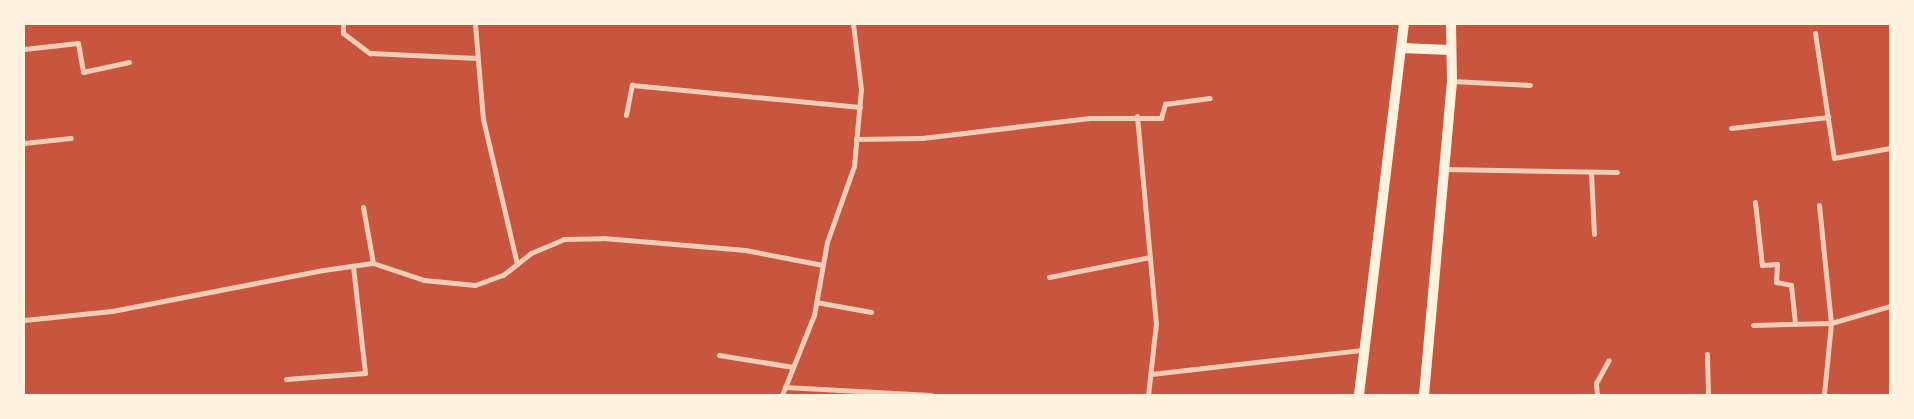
<!DOCTYPE html>
<style>
body{margin:0}
#map{position:relative;width:1914px;height:419px;overflow:hidden;background:#c8553d;font-family:Roboto,sans-serif}
div>[style]{position:absolute}
.minor>*{height:5px;margin:-2.5px;padding:0 2.5px;transform-origin:2.5px;border-radius:2.5px;background:#f1ccb7}
.secondary>*{height:10px;margin:-5px;padding:0 5px;transform-origin:5px;border-radius:5px;background:#fff3e0}
span{translate:-50% -50%;white-space:nowrap;text-align:center;line-height:1.15;-webkit-text-stroke:4px #fff3e0;paint-order:stroke}
.frame{position:absolute;inset:0;border:25px solid #fff3e0;pointer-events:none}
</style>
<div id="map">
<div class="minor">
<i style="left:343px;top:24px;width:9px;rotate:90deg"></i>
<i style="left:343px;top:33px;width:34px;rotate:37deg"></i>
<i style="left:370px;top:53px;width:107px;rotate:2.7deg"></i>
<i style="left:475px;top:24px;width:95px;rotate:85.2deg"></i>
<i style="left:483px;top:119px;width:149px;rotate:76.8deg"></i>
<i style="left:1815px;top:33px;width:126px;rotate:81.4deg"></i>
<i style="left:1834px;top:158px;width:57px;rotate:-10.1deg"></i>
<i style="left:24px;top:49px;width:54px;rotate:-6.3deg"></i>
<i style="left:78px;top:43px;width:29px;rotate:80deg"></i>
<i style="left:83px;top:72px;width:47px;rotate:-12.3deg"></i>
<i style="left:1452px;top:81px;width:78px;rotate:2.9deg"></i>
<i style="left:626px;top:115px;width:31px;rotate:-79deg"></i>
<i style="left:632px;top:85px;width:229px;rotate:5.5deg"></i>
<i style="left:1137px;top:116px;width:208px;rotate:84.8deg"></i>
<i style="left:1156px;top:323px;width:72px;rotate:96.3deg"></i>
<i style="left:1731px;top:128px;width:98px;rotate:-6.5deg"></i>
<i style="left:856px;top:139px;width:66px;rotate:-0.9deg"></i>
<i style="left:922px;top:138px;width:169px;rotate:-6.8deg"></i>
<i style="left:1090px;top:118px;width:71px"></i>
<i style="left:1161px;top:118px;width:15px;rotate:-74deg"></i>
<i style="left:1165px;top:104px;width:45px;rotate:-7.6deg"></i>
<i style="left:24px;top:143px;width:47px;rotate:-6.1deg"></i>
<i style="left:1444px;top:169px;width:173px;rotate:1deg"></i>
<i style="left:1591px;top:173px;width:61px;rotate:87.2deg"></i>
<i style="left:1755px;top:202px;width:63px;rotate:83.7deg"></i>
<i style="left:1762px;top:265px;width:15px;rotate:-4deg"></i>
<i style="left:1777px;top:264px;width:18px;rotate:93deg"></i>
<i style="left:1776px;top:282px;width:15px;rotate:11deg"></i>
<i style="left:1791px;top:285px;width:39px;rotate:84deg"></i>
<i style="left:1819px;top:205px;width:119px;rotate:84.2deg"></i>
<i style="left:1831px;top:323px;width:72px;rotate:95.6deg"></i>
<i style="left:363px;top:207px;width:57px;rotate:79.9deg"></i>
<i style="left:1049px;top:277px;width:103px;rotate:-11.2deg"></i>
<i style="left:816px;top:302px;width:56px;rotate:10.3deg"></i>
<i style="left:24px;top:320px;width:88px;rotate:-5.8deg"></i>
<i style="left:112px;top:311px;width:215px;rotate:-11deg"></i>
<i style="left:323px;top:270px;width:50px;rotate:-8deg"></i>
<i style="left:373px;top:263px;width:54px;rotate:18.4deg"></i>
<i style="left:424px;top:280px;width:51px;rotate:5.6deg"></i>
<i style="left:475px;top:285px;width:30px;rotate:-20deg"></i>
<i style="left:503px;top:275px;width:36px;rotate:-38deg"></i>
<i style="left:531px;top:253px;width:36px;rotate:-23deg"></i>
<i style="left:564px;top:239px;width:39px;rotate:-1deg"></i>
<i style="left:603px;top:238px;width:143px;rotate:4.8deg"></i>
<i style="left:745px;top:250px;width:79px;rotate:10.9deg"></i>
<i style="left:1753px;top:325px;width:78px;rotate:-1.5deg"></i>
<i style="left:1831px;top:323px;width:61px;rotate:-16.1deg"></i>
<i style="left:1707px;top:354px;width:41px;rotate:88.6deg"></i>
<i style="left:719px;top:355px;width:75px;rotate:9.2deg"></i>
<i style="left:1151px;top:374px;width:213px;rotate:-6.5deg"></i>
<i style="left:286px;top:379px;width:79px;rotate:-4.3deg"></i>
<i style="left:365px;top:373px;width:108px;rotate:-96.4deg"></i>
<i style="left:785px;top:387px;width:146px;rotate:3.1deg"></i>
<i style="left:782px;top:395px;width:86px;rotate:-68.2deg"></i>
<i style="left:814px;top:315px;width:74px;rotate:-79.9deg"></i>
<i style="left:827px;top:242px;width:81px;rotate:-70.4deg"></i>
<i style="left:854px;top:166px;width:77px;rotate:-84.8deg"></i>
<i style="left:861px;top:89px;width:65px;rotate:-97deg"></i>
<i style="left:1597px;top:395px;width:12px;rotate:-95deg"></i>
<i style="left:1596px;top:383px;width:26px;rotate:-61deg"></i>
</div>
<div class="secondary">
<i style="left:1402px;top:48px;width:48px;rotate:2.4deg"></i>
<i style="left:1359px;top:395px;width:374px;rotate:-83.1deg"></i>
<i style="left:1424px;top:395px;width:315px;rotate:-84.9deg"></i>
<i style="left:1452px;top:81px;width:57px;rotate:-91deg"></i>
</div>
<div class="frame"></div>
</div>
